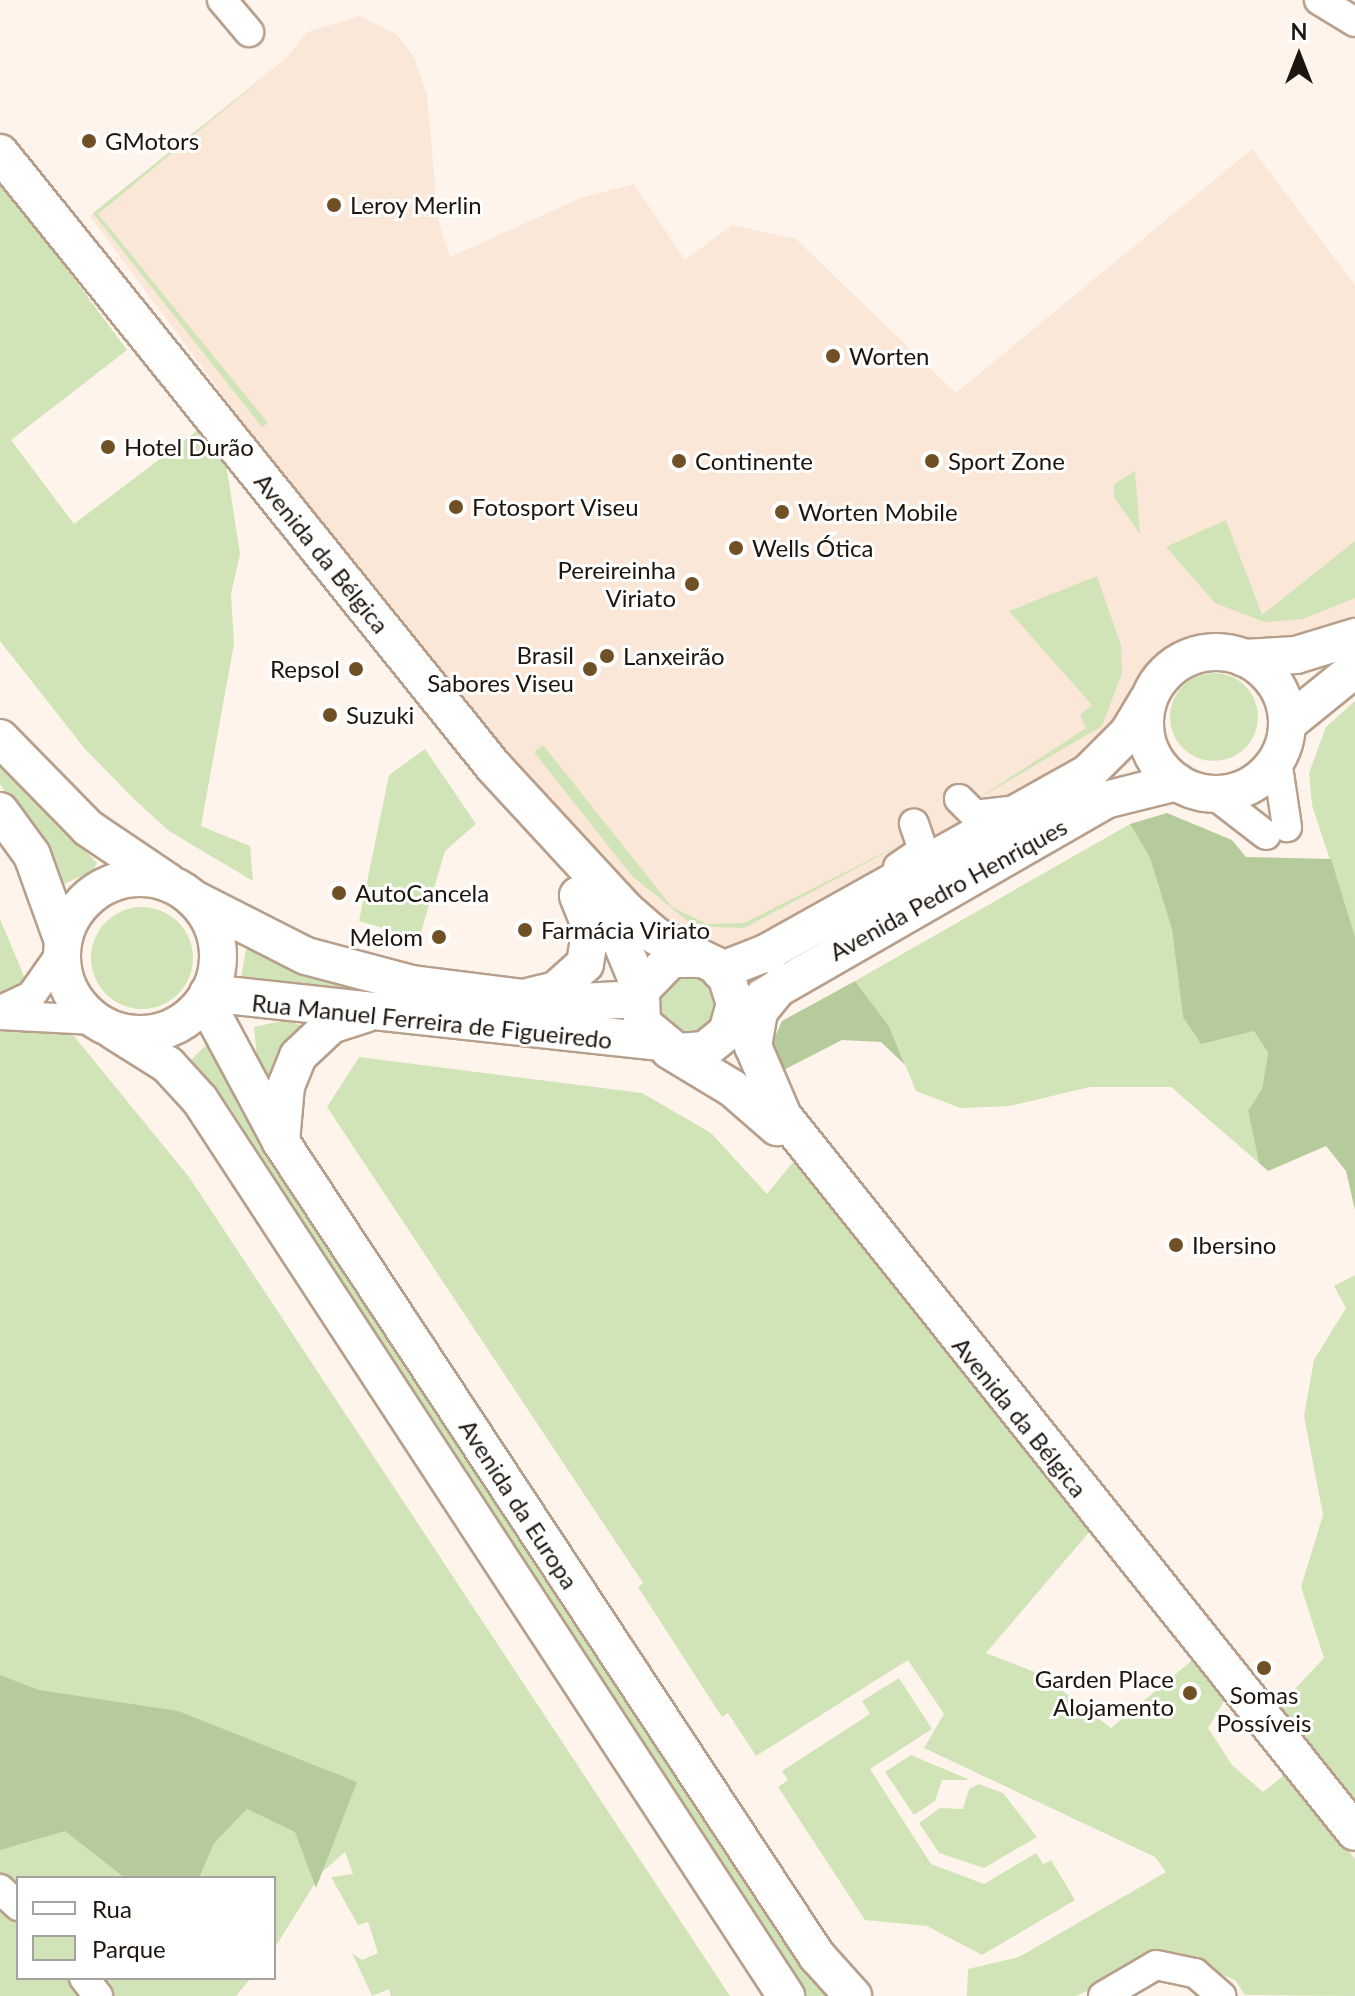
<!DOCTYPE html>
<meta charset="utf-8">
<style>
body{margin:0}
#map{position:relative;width:1355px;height:1996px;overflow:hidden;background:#fff4ec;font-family:Lato,sans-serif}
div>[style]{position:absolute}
.built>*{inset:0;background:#fae7d7}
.green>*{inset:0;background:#d0e4b7}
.round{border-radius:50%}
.forest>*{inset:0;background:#b6cb9b}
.roads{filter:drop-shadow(2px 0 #b79f8b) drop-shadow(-2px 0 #b79f8b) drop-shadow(0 2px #b79f8b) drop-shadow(0 -2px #b79f8b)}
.minor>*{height:28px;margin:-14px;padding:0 14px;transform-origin:14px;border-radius:14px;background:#fff}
.major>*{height:36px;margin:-18px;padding:0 18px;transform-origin:18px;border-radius:18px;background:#fff}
.major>.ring{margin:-18px;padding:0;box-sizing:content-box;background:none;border:36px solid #fff;border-radius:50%}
.dots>*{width:22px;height:22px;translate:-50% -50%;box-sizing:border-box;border:4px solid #fff;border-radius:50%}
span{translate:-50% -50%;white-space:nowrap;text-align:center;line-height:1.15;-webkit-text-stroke:6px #fff;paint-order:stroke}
.poi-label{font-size:24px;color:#1e160e}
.left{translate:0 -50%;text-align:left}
.right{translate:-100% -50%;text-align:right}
.street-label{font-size:24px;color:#1e160e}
.legend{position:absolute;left:16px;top:1876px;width:260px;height:104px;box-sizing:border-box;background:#fff;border:2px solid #a5a29f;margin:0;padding:10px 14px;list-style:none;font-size:24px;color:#1e160e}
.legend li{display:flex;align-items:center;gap:16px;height:40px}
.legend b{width:40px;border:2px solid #a5a29f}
.north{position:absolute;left:1259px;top:16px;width:80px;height:80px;-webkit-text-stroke:6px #fff;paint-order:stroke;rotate:0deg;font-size:22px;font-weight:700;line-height:32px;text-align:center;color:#1e160e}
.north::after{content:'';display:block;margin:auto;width:28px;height:36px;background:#1e160e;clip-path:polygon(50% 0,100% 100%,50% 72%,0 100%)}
</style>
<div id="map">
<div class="built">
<i style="clip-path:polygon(360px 16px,396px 34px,414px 57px,427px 95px,438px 219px,450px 257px,581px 198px,634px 184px,685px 260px,732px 225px,796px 239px,956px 393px,1252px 149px,1355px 285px,1355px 632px,1244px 658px,1178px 657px,1144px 723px,764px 944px,715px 952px,659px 930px,603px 880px,345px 560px,90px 216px,287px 57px,307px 32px)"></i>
</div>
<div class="green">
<i style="clip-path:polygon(269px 73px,98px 214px,268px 423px,262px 427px,93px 213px)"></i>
<i style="clip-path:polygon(0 179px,127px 350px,11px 440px,74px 524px,202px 427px,225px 457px,240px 554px,231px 594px,234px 644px,201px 826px,250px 846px,253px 881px,169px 831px,135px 800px,85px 749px,0 641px)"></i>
<i style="clip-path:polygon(1135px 471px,1140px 534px,1114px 497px,1114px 484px)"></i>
<i style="clip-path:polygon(1226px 520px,1262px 615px,1355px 541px,1355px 598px,1303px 619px,1264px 622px,1215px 603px,1166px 547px)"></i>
<i style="clip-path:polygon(1097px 576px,1121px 646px,1122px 673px,1102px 726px,974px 801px,1086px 728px,1080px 715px,1092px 705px,1009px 611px)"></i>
<i class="round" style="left:1170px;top:673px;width:88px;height:88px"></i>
<i style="clip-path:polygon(1355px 701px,1355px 937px,1312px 805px,1309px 773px,1326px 727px)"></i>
<i style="clip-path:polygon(543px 745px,672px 907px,707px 924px,744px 923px,909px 840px,744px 928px,694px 926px,632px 876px,534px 752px)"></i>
<i style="clip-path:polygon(425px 749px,476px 824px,445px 851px,419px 939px,359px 921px,389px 775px)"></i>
<i style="clip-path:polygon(0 759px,97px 863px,93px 871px,64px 884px,0 784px)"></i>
<i style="clip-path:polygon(1130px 824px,1150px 858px,1172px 930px,1183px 1017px,1221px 1036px,1254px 1031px,1268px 1053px,1262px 1089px,1248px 1111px,1259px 1163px,1171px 1087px,1090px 1087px,1010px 1106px,960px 1108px,916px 1091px,889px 1026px,855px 981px)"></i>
<i class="round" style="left:91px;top:907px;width:102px;height:102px"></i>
<i style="clip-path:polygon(0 919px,29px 988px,0 996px)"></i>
<i style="clip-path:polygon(247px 944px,613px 1016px,613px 1021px,240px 983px)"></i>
<i class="round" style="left:659px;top:976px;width:58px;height:58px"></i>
<i style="clip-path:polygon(286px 1020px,303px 1026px,270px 1077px,257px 1059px,254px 1027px)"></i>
<i style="clip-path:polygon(0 1023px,69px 1030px,189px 1177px,730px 1996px,391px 1996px,389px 1989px,372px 1996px,352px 1953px,362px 1960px,378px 1953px,368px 1922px,358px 1925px,331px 1877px,353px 1874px,345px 1852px,322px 1872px,274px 1949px,274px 1878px,18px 1878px,18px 1978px,251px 1978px,236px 1996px,0 1996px)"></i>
<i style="clip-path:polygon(216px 1035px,840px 1996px,804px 1996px,229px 1106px,190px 1061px)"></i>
<i style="clip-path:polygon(359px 1057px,642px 1093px,711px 1133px,767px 1194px,793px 1162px,1091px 1530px,986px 1653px,1042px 1675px,1111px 1728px,1196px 1657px,1226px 1698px,1208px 1728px,1232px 1765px,1263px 1792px,1288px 1772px,1355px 1859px,1355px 1996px,1245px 1995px,1235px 1980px,1170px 1953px,1076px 1996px,967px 1996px,968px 1969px,1019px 1957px,1166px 1872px,1155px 1857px,924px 1748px,944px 1714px,908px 1660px,756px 1756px,728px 1713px,722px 1717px,638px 1587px,643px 1583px,327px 1107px)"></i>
<i style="clip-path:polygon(1355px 1275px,1355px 1807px,1277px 1708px,1324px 1658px,1301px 1587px,1323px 1515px,1304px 1416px,1314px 1360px,1346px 1308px,1334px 1286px)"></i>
<i style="clip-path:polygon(899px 1678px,932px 1729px,870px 1769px,931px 1864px,984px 1884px,1036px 1853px,1043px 1864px,1051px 1860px,1075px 1900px,982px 1955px,927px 1926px,865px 1920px,778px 1787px,788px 1780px,782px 1771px,870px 1714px,862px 1701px)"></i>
<i style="clip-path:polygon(911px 1755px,970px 1780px,942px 1780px,935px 1801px,914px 1815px,885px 1772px)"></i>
<i style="clip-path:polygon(979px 1784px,1003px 1793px,1037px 1837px,984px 1868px,939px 1853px,919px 1823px,940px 1808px,963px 1809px,969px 1789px)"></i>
</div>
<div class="forest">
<i style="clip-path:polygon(1167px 813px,1232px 840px,1246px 857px,1331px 859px,1355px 937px,1355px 1210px,1346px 1171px,1326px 1146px,1268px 1171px,1259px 1163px,1248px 1111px,1262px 1089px,1268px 1053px,1254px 1031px,1201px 1044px,1183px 1017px,1172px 930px,1150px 858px,1130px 824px)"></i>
<i style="clip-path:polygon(855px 981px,889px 1026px,905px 1065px,881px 1042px,842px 1040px,772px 1076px,772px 1043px,782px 1021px)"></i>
<i style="clip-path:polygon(0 1675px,39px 1690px,178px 1711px,357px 1782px,316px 1888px,295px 1832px,247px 1809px,214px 1843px,199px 1878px,125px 1878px,65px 1831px,0 1850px)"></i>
</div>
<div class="roads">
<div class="minor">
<i style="left:222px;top:0;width:42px;rotate:49.8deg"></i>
<i style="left:1319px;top:0;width:42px;rotate:31.4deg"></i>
<i style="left:1277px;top:760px;width:68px;rotate:81.5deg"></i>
<i style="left:1213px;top:794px;width:67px;rotate:37.7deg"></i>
<i style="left:959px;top:799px;width:23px;rotate:45deg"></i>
<i style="left:975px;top:815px;width:38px;rotate:-7deg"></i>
<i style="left:898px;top:867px;width:30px;rotate:-34deg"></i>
<i style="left:923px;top:850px;width:28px;rotate:-109deg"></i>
<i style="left:1px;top:1010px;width:33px;rotate:-25deg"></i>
<i style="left:31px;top:996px;width:54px;rotate:-54.8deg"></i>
<i style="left:0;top:1015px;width:94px;rotate:3deg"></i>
<i style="left:0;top:1889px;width:25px;rotate:43deg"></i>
<i style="left:84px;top:1978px;width:23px;rotate:52deg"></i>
<i style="left:1103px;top:1996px;width:61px;rotate:-30.3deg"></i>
<i style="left:1156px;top:1965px;width:40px;rotate:12deg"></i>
<i style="left:1195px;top:1973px;width:35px;rotate:41deg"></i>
</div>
<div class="major">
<i style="left:0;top:153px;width:787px;rotate:51.19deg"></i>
<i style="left:493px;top:766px;width:196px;rotate:47.3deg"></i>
<i style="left:626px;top:910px;width:40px;rotate:41deg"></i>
<i style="left:656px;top:936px;width:66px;rotate:26.2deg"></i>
<i style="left:715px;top:965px;width:16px;rotate:45deg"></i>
<i style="left:726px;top:976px;width:29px;rotate:72deg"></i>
<i style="left:735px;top:1004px;width:29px;rotate:106deg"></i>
<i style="left:727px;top:1032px;width:28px;rotate:141deg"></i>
<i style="left:705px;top:1050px;width:28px;rotate:176deg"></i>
<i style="left:677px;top:1052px;width:45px;rotate:-140.4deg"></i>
<i style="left:642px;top:1023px;width:33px;rotate:-92deg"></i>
<i style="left:641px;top:990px;width:43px;rotate:-45.9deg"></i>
<i style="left:671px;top:959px;width:30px"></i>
<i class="ring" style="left:1145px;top:652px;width:106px;height:106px"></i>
<i style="left:1244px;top:658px;width:52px;rotate:-3.3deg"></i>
<i style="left:1296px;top:655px;width:62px;rotate:-17deg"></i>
<i style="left:1287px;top:724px;width:87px;rotate:-39deg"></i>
<i style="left:0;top:738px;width:126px;rotate:45.6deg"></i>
<i style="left:88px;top:828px;width:97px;rotate:34deg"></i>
<i style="left:0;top:811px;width:54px;rotate:54deg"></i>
<i style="left:32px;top:855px;width:91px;rotate:70.2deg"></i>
<i class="ring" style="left:62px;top:878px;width:120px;height:120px"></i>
<i style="left:590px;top:899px;width:55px;rotate:54.6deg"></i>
<i style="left:622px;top:944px;width:50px;rotate:67.6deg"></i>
<i style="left:196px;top:900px;width:123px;rotate:27deg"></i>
<i style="left:306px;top:956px;width:110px;rotate:14.8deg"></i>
<i style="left:412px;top:984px;width:151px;rotate:7.2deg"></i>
<i style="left:562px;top:1003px;width:77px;rotate:-3deg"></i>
<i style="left:720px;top:971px;width:49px;rotate:-21.4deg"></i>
<i style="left:766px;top:953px;width:369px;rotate:-29.2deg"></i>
<i style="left:1088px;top:773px;width:57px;rotate:-45deg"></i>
<i style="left:1128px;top:733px;width:39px;rotate:-59deg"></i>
<i style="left:783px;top:982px;width:38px;rotate:129deg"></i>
<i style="left:759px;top:1012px;width:35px;rotate:100deg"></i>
<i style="left:753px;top:1046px;width:76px;rotate:66.8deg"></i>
<i style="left:783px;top:1116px;width:916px;rotate:51.38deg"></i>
<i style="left:208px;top:993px;width:453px;rotate:6.2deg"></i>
<i style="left:531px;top:996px;width:26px;rotate:-13deg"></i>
<i style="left:556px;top:990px;width:39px;rotate:-42deg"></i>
<i style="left:585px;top:964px;width:36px;rotate:-81deg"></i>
<i style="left:591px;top:928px;width:35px;rotate:-112deg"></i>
<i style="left:763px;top:997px;width:395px;rotate:-29.9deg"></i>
<i style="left:1105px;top:800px;width:74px;rotate:-14deg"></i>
<i style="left:205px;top:1000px;width:161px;rotate:61.8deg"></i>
<i style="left:281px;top:1142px;width:975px;rotate:56.64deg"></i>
<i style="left:817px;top:1956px;width:54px;rotate:48deg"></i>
<i style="left:114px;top:1031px;width:64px;rotate:32.2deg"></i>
<i style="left:168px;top:1065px;width:47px;rotate:47.6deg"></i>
<i style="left:200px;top:1100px;width:1071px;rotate:56.81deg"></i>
<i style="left:669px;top:1050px;width:74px;rotate:31.1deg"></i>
<i style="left:732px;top:1088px;width:60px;rotate:40.9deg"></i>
<i style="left:281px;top:1142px;width:56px;rotate:-84.9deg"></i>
<i style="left:286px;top:1086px;width:32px;rotate:-68deg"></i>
<i style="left:298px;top:1056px;width:45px;rotate:-43.2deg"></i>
<i style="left:331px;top:1025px;width:36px;rotate:-18deg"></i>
</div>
</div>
<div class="dots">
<i style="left:89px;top:141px;background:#705126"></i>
<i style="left:334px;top:205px;background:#705126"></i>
<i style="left:833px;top:356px;background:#705126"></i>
<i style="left:108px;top:447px;background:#705126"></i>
<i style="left:679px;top:461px;background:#705126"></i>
<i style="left:932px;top:461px;background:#705126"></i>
<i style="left:456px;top:507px;background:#705126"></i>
<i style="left:782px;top:512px;background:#705126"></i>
<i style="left:736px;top:548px;background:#705126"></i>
<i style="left:692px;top:584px;background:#705126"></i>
<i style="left:607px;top:656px;background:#705126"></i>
<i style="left:356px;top:669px;background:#705126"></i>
<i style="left:590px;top:669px;background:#705126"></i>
<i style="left:330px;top:715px;background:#705126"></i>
<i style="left:339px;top:893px;background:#705126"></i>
<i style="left:525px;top:930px;background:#705126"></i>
<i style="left:439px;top:937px;background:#705126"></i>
<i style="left:1176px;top:1245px;background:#705126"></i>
<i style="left:1264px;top:1668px;background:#705126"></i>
<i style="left:1190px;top:1693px;background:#705126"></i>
</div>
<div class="poi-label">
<span class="left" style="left:105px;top:141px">GMotors</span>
<span class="left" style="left:350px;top:205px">Leroy Merlin</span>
<span class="left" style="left:849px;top:356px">Worten</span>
<span class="left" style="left:124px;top:447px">Hotel Durão</span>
<span class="left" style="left:695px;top:461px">Continente</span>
<span class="left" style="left:948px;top:461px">Sport Zone</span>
<span class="left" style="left:472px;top:507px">Fotosport Viseu</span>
<span class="left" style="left:798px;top:512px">Worten Mobile</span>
<span class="left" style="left:752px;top:548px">Wells Ótica</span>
<span class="right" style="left:676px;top:584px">Pereireinha<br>Viriato</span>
<span class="right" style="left:574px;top:669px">Brasil<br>Sabores Viseu</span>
<span class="left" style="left:623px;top:656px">Lanxeirão</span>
<span class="right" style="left:340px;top:669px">Repsol</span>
<span class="left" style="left:346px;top:715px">Suzuki</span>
<span class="left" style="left:355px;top:893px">AutoCancela</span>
<span class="left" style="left:541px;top:930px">Farmácia Viriato</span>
<span class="right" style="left:423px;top:937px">Melom</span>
<span class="left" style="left:1192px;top:1245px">Ibersino</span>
<span class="right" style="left:1174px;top:1693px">Garden Place<br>Alojamento</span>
<span style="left:1264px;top:1709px">Somas<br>Possíveis</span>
</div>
<div class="street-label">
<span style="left:322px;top:553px;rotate:51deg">Avenida da Bélgica</span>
<span style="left:948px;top:889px;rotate:-29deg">Avenida Pedro Henriques</span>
<span style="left:432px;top:1021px;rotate:6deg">Rua Manuel Ferreira de Figueiredo</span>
<span style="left:1020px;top:1417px;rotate:51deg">Avenida da Bélgica</span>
<span style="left:519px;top:1504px;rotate:57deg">Avenida da Europa</span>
</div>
<ul class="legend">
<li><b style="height:10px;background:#fff"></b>Rua</li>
<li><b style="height:22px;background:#d0e4b7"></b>Parque</li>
</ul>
<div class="north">N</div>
</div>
